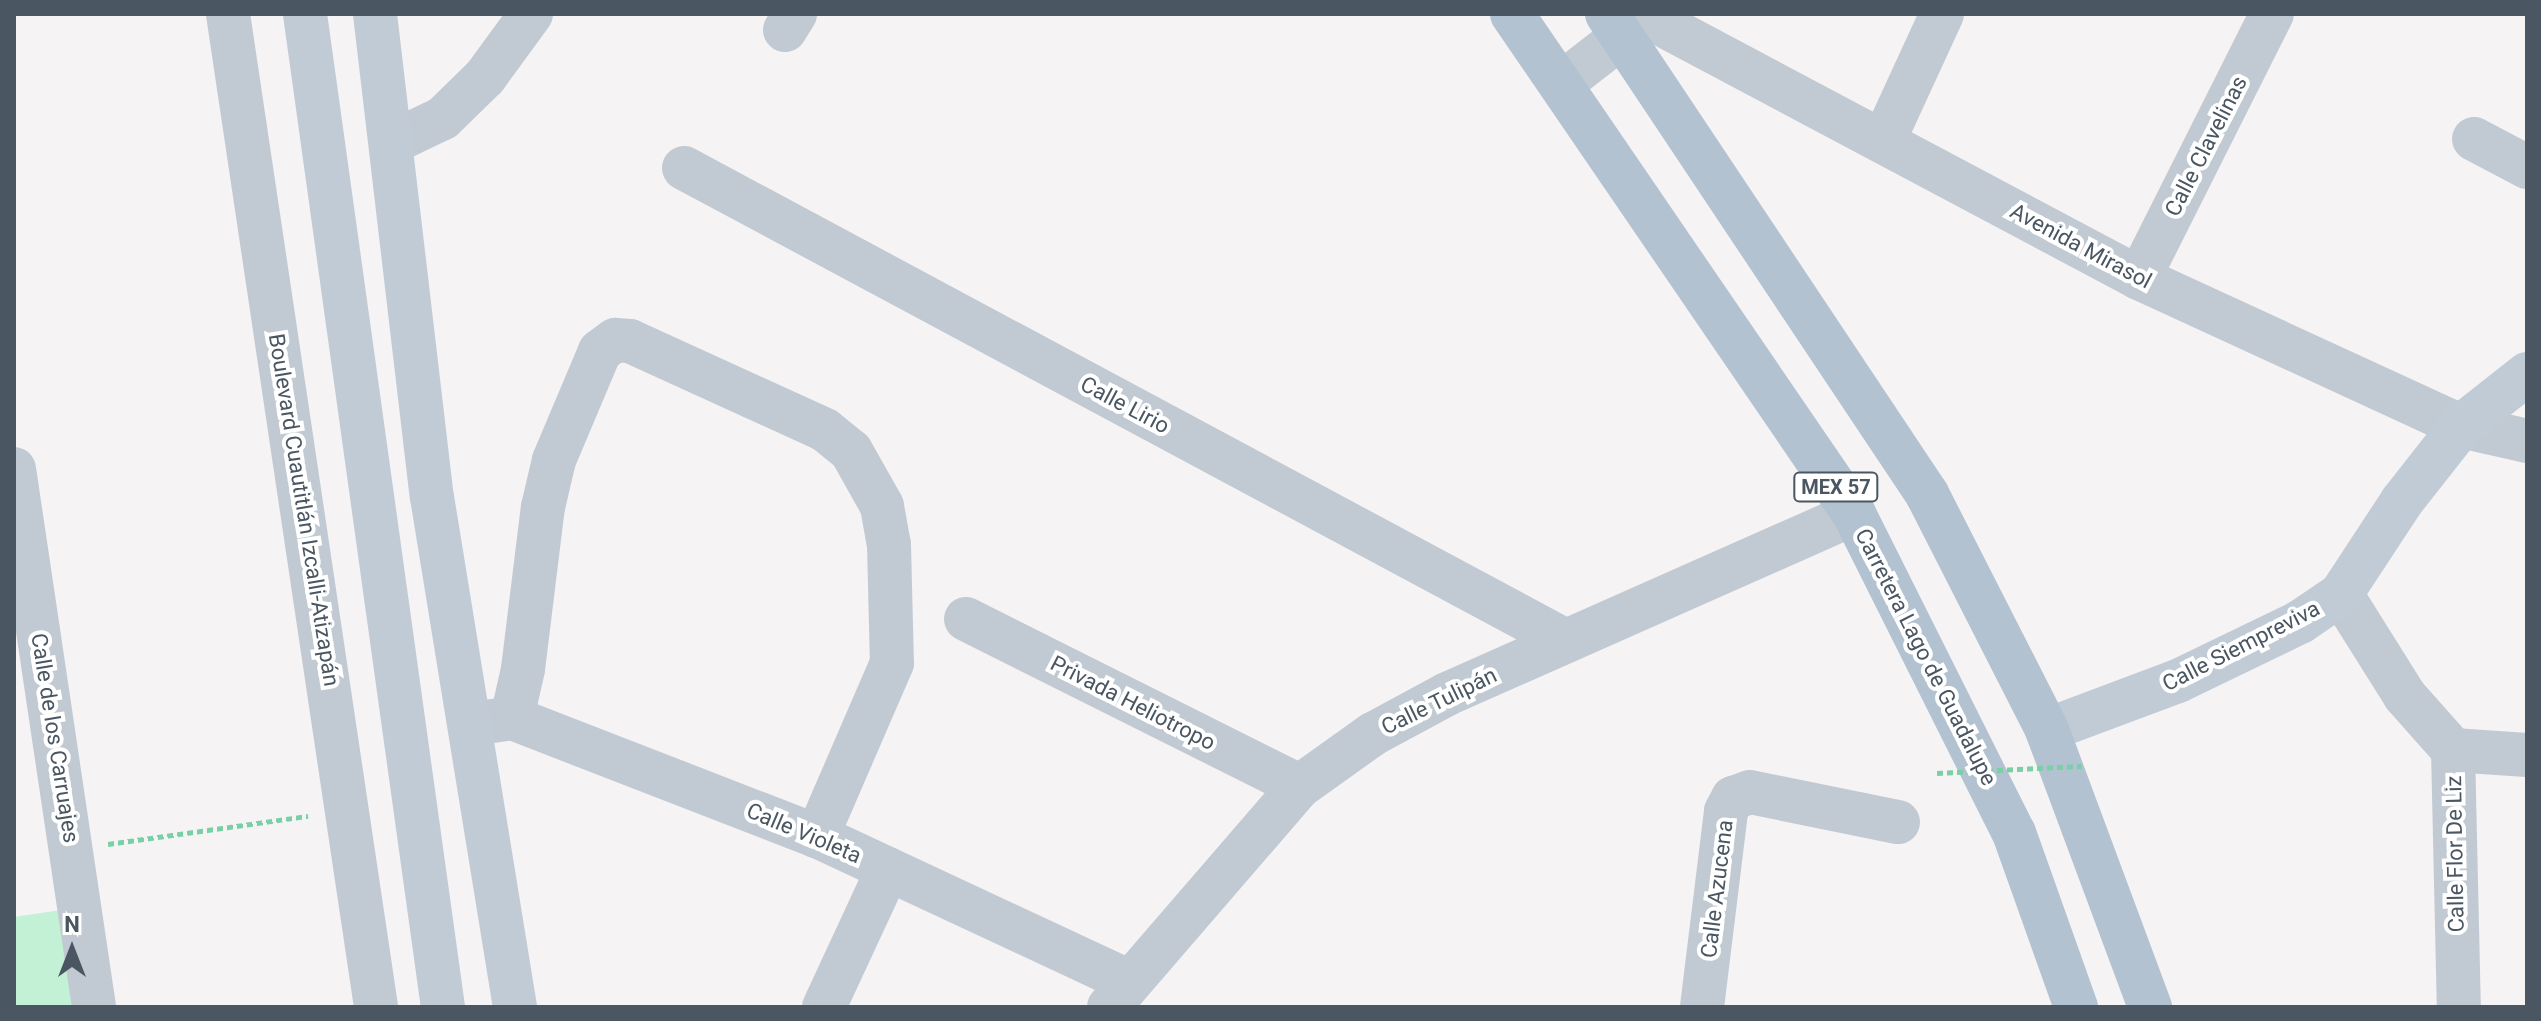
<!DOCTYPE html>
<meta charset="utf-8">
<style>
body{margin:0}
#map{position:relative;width:2541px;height:1021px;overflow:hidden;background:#f5f3f3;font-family:Roboto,sans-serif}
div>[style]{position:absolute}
.green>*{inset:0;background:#c3f1d5}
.path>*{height:5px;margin-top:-2.5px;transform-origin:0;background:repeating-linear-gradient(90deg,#7ad0a6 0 6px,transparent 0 10px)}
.street>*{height:44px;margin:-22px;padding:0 22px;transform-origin:22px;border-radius:22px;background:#c1cad2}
.secondary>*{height:44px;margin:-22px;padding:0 22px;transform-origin:22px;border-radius:22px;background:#c1cbd6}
.primary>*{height:44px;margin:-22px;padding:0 22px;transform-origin:22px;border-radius:22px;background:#b3c2d1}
.path-bridge>*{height:5px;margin-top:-2.5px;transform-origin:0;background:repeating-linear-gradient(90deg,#7ad0a6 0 6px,transparent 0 10px)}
span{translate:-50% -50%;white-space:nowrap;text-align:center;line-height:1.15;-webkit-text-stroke:8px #fff;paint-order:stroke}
.shield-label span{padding:2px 6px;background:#fff;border:2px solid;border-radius:6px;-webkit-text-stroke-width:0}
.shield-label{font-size:20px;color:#4a5661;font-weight:700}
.street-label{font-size:22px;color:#4a5661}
.frame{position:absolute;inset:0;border:16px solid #4a5661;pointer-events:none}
.north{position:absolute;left:32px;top:909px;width:80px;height:80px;-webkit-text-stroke:6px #fff;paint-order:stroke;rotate:0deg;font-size:22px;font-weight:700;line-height:32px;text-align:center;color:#4a5661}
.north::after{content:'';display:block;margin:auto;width:28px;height:36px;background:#4a5661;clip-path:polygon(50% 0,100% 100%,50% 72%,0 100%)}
</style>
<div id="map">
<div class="green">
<i style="clip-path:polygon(68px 909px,80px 1007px,14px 1007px,14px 917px)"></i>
</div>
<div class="path">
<i style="left:108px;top:844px;width:202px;rotate:-8deg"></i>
</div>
<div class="street">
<i style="left:228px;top:14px;width:1004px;rotate:81.52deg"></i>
<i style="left:1650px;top:18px;width:554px;rotate:28deg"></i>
<i style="left:2139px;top:278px;width:354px;rotate:24.7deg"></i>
<i style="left:2461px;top:426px;width:68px;rotate:12.8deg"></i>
<i style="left:785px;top:30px;width:19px;rotate:-58deg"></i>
<i style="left:1562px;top:83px;width:113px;rotate:-37.8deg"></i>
<i style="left:2474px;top:139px;width:60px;rotate:27.8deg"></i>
<i style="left:1884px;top:140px;width:139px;rotate:-65.3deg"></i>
<i style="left:393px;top:142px;width:55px;rotate:-25.6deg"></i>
<i style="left:443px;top:118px;width:59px;rotate:-44.3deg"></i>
<i style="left:485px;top:77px;width:78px;rotate:-53.9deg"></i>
<i style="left:684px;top:168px;width:1001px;rotate:28.2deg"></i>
<i style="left:2139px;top:278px;width:296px;rotate:-63.3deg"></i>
<i style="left:14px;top:469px;width:544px;rotate:81.54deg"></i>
<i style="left:2341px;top:594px;width:120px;rotate:57.9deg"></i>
<i style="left:2405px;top:696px;width:72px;rotate:48.4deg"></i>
<i style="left:2453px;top:750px;width:257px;rotate:88.7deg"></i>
<i style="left:966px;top:619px;width:373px;rotate:26.6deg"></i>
<i style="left:512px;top:718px;width:50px;rotate:-77.3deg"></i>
<i style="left:523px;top:669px;width:163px;rotate:-83deg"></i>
<i style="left:543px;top:507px;width:48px;rotate:-76.8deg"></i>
<i style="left:554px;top:460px;width:118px;rotate:-67.1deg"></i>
<i style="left:600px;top:351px;width:19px;rotate:-36deg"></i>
<i style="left:615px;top:340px;width:15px;rotate:4deg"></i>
<i style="left:630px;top:341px;width:214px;rotate:24.5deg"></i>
<i style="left:825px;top:430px;width:33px;rotate:39deg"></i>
<i style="left:851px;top:451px;width:63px;rotate:60.6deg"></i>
<i style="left:882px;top:506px;width:39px;rotate:80deg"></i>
<i style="left:889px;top:544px;width:119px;rotate:88.6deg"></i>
<i style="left:892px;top:663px;width:189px;rotate:113.4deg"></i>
<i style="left:485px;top:722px;width:27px;rotate:-8deg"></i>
<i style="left:512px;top:718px;width:327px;rotate:21.2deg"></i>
<i style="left:817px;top:836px;width:343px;rotate:25deg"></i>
<i style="left:2453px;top:750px;width:74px;rotate:3.9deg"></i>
<i style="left:824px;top:1007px;width:152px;rotate:-65.1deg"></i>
<i style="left:1109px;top:1007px;width:292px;rotate:-49.2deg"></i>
<i style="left:1300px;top:786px;width:90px;rotate:-35.5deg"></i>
<i style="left:1373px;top:734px;width:84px;rotate:-28.4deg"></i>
<i style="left:1447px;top:694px;width:445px;rotate:-23.9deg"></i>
<i style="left:1702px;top:1007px;width:197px;rotate:-83deg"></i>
<i style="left:1726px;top:811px;width:15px;rotate:-62deg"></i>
<i style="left:1733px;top:798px;width:18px;rotate:-19deg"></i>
<i style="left:1750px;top:792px;width:151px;rotate:11.5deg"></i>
</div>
<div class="secondary">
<i style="left:305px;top:14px;width:1003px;rotate:82.09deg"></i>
<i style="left:375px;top:14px;width:486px;rotate:83.3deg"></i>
<i style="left:432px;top:497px;width:517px;rotate:80.76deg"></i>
<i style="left:2047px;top:730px;width:140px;rotate:-20.5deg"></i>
<i style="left:2178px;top:681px;width:136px;rotate:-25.8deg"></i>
<i style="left:2300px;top:622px;width:50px;rotate:-34.3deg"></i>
<i style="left:2341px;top:594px;width:111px;rotate:-56.7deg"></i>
<i style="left:2402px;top:501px;width:95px;rotate:-51.8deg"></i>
<i style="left:2461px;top:426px;width:84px;rotate:-38.2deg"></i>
</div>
<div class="primary">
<i style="left:1512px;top:14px;width:606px;rotate:55.63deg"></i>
<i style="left:1854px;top:514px;width:357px;rotate:63.4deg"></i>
<i style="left:2014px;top:833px;width:185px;rotate:70.4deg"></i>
<i style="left:1607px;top:14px;width:577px;rotate:56.31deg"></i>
<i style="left:1927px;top:494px;width:265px;rotate:63deg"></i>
<i style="left:2047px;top:730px;width:296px;rotate:69.6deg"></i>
</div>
<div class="path-bridge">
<i style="left:1937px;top:773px;width:145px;rotate:-2.8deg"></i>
</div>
<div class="shield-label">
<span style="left:1836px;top:487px">MEX 57</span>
</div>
<div class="street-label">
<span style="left:2206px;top:146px;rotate:-63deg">Calle Clavelinas</span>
<span style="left:2081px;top:246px;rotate:28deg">Avenida Mirasol</span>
<span style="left:1125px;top:405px;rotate:28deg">Calle Lirio</span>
<span style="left:304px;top:510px;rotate:81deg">Boulevard Cuautitlán Izcalli-Atizapán</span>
<span style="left:2241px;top:646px;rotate:-27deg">Calle Siempreviva</span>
<span style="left:1926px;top:657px;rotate:63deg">Carretera Lago de Guadalupe</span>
<span style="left:1439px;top:701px;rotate:-26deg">Calle Tulipán</span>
<span style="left:1133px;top:703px;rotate:27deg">Privada Heliotropo</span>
<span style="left:55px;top:738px;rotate:81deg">Calle de los Carruajes</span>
<span style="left:804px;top:833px;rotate:23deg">Calle Violeta</span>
<span style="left:2455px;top:854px;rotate:-91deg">Calle Flor De Liz</span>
<span style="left:1717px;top:889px;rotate:-83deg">Calle Azucena</span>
</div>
<div class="frame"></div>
<div class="north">N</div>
</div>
